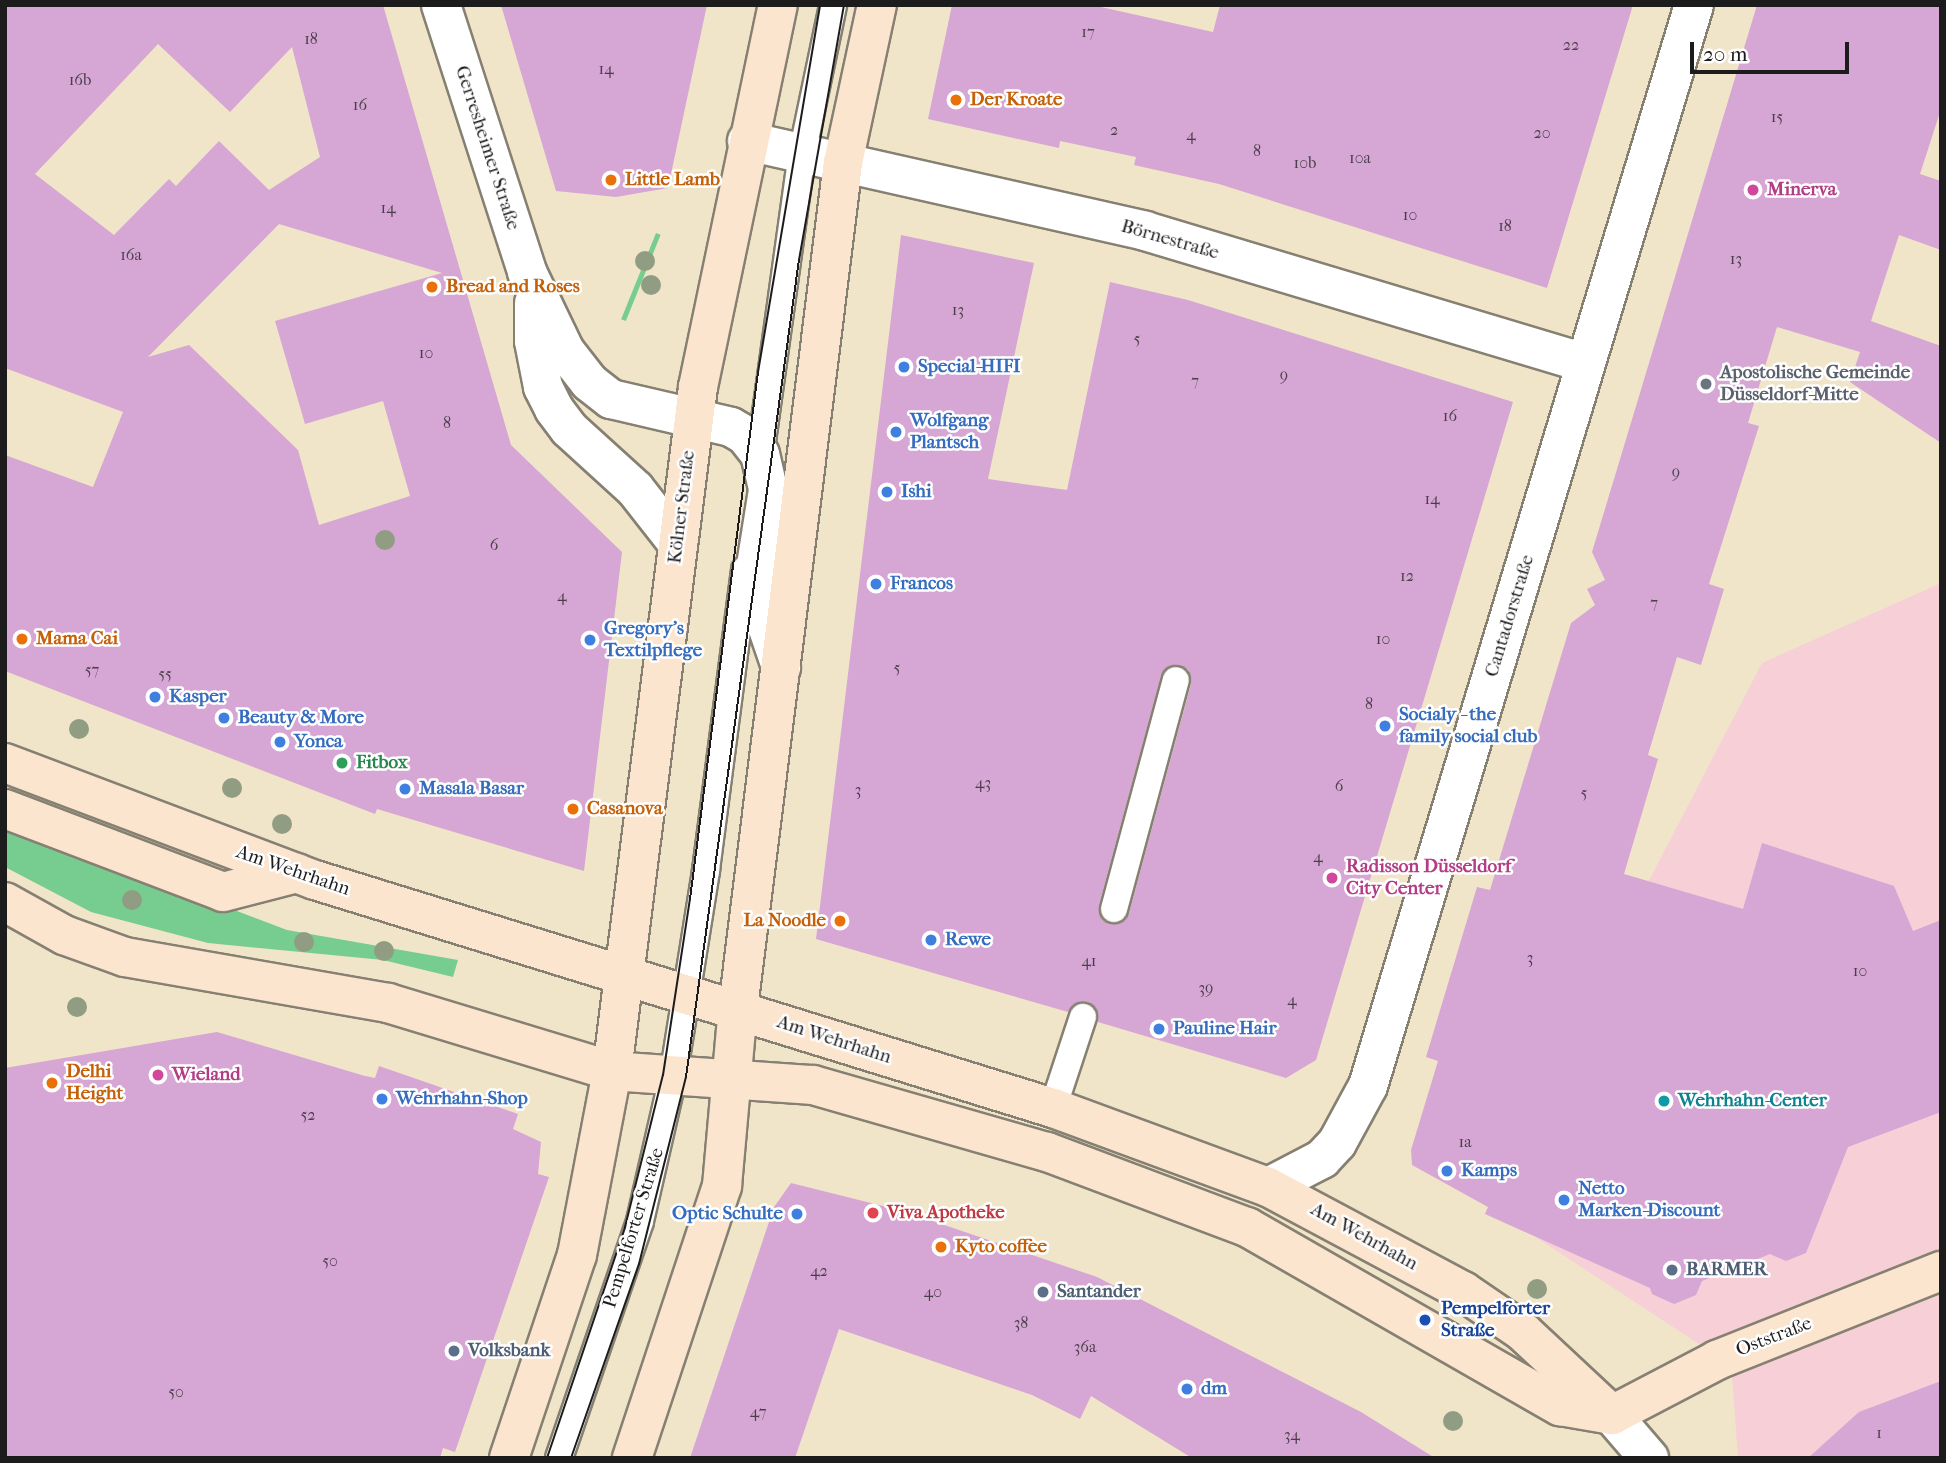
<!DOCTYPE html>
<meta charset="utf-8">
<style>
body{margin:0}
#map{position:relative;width:1946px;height:1463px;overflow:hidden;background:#f1e5c9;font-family:"IM FELL French Canon",serif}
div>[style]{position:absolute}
.built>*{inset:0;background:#f6cfd7}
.green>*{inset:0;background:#77cc90;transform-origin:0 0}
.building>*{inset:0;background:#d6a6d4}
.roads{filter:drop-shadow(2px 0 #868072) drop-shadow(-2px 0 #868072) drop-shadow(0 2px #868072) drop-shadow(0 -2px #868072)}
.lane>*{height:26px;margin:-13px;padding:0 13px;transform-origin:13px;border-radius:13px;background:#fff}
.street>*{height:38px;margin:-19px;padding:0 19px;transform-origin:19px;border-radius:19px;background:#fff}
.secondary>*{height:38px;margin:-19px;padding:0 19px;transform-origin:19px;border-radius:19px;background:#fce5cf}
.tram>*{height:2px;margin:-1px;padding:0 1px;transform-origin:1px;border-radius:1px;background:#1c1c1c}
.trees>*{width:20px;height:20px;margin:-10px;border-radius:50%;background:#909d83}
.dots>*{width:19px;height:19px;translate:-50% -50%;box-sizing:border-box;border:4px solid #fff;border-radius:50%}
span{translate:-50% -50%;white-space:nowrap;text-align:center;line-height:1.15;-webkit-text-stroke:5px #fff;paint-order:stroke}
.number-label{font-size:16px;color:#4a3e4a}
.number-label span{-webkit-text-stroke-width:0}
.food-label{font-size:19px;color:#c56008;font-weight:700}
.left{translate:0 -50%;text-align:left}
.right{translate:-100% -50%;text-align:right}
.street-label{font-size:19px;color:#1c1c1c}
.hotel-label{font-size:19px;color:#b23c85;font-weight:700}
.shop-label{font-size:19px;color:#366cbe;font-weight:700}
.worship-label{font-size:19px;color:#5b616d;font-weight:700}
.leisure-label{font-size:19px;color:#27864d;font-weight:700}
.culture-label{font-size:19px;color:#0d838f;font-weight:700}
.health-label{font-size:19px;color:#be3a42;font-weight:700}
.service-label{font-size:19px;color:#4e5e75;font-weight:700}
.transit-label{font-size:19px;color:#164399;font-weight:700}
.frame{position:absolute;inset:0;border:7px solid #1c1c1c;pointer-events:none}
.scale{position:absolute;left:1690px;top:42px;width:159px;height:32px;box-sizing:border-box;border:4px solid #1c1c1c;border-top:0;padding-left:9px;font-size:21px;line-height:24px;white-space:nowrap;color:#1c1c1c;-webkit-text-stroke:5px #fff;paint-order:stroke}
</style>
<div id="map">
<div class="built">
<i style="clip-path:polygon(1941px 583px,1941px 1252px,1702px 1346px,1482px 1202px,1762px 663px)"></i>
<i style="clip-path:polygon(1941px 1294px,1941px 1458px,1738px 1458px,1732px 1376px)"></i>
</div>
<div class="green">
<i style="left:656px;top:233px;width:5px;height:93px;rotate:22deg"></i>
<i style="clip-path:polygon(5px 829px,26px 831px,287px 930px,458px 960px,453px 977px,383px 960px,208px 943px,91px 912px,5px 867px)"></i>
</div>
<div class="building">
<i style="clip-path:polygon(evenodd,5px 5px,383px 5px,511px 445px,622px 552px,584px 871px,377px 809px,375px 814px,5px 671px,5px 455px,93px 487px,123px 412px,5px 368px,5px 5px,158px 44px,230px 112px,292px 47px,320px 157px,269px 190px,219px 141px,176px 186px,169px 179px,114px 235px,35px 174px,158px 44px,5px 5px,279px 224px,442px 273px,275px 321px,305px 424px,383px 401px,410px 496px,319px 525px,298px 450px,189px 345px,148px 357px,279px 224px)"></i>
<i style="clip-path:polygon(501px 5px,707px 5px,668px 188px,616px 197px,556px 191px)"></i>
<i style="clip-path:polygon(952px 5px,1092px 5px,1213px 32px,1220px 5px,1633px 5px,1547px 288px,1219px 184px,1134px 165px,1136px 157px,1060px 141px,1059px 148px,928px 119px)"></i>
<i style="clip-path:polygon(1757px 5px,1941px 5px,1941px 109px,1920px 174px,1941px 181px,1941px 250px,1899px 235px,1871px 321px,1941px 346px,1941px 443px,1850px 382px,1860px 352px,1777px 327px,1748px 423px,1759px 426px,1709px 584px,1724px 589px,1701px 665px,1677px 657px,1648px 755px,1658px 759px,1624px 874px,1743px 909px,1762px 843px,1894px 886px,1913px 931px,1941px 920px,1941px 1112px,1848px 1147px,1806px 1253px,1786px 1261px,1770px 1254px,1702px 1281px,1696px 1295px,1674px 1304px,1652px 1294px,1650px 1288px,1485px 1214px,1488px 1207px,1412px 1165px,1411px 1150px,1438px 1061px,1426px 1057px,1477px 887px,1490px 890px,1571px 623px,1595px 605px,1587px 589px,1605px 580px,1592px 552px)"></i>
<i style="clip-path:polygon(evenodd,901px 235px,1034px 263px,988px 479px,1067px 490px,1110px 282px,1188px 300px,1513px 402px,1316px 1060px,1286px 1078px,1098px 1022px,1095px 1007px,1087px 1002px,1073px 1005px,1068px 1012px,816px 939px,901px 235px,1173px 665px,1188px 669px,1191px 684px,1129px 913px,1125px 921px,1111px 924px,1102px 920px,1099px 905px,1161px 676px,1173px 665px)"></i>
<i style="clip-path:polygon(217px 1032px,365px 1076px,375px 1078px,379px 1066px,518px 1114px,513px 1129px,541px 1142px,538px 1174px,549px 1177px,455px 1452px,443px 1448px,440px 1458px,5px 1458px,5px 1068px)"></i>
<i style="clip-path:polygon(791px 1183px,903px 1211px,1097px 1277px,1361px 1412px,1435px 1458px,1192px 1458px,1091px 1396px,1080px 1419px,1032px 1395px,839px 1329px,795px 1458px,690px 1458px,774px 1207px)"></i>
<i style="clip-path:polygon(1941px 1381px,1941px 1458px,1808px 1458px,1859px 1412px)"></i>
</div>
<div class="roads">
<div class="lane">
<i style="left:759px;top:463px;width:312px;rotate:-82.1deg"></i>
<i style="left:802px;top:154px;width:152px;rotate:-78.2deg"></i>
<i style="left:1114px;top:909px;width:237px;rotate:-74.9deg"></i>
<i style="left:1053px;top:1108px;width:96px;rotate:-71.8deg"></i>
<i style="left:559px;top:1458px;width:250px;rotate:-71.1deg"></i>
<i style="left:640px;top:1221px;width:148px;rotate:-77.1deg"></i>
<i style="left:673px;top:1077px;width:210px;rotate:-80.9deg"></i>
<i style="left:706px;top:870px;width:303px;rotate:-82.6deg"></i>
</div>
<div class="street">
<i style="left:441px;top:5px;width:281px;rotate:72.1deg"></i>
<i style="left:527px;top:272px;width:88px;rotate:64.3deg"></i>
<i style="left:565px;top:351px;width:39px;rotate:52deg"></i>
<i style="left:589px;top:382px;width:28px;rotate:38deg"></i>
<i style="left:611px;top:399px;width:123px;rotate:13.1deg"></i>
<i style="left:731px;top:427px;width:16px;rotate:30deg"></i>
<i style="left:745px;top:435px;width:24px;rotate:52deg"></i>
<i style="left:760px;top:454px;width:37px;rotate:77deg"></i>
<i style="left:768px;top:490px;width:96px;rotate:99deg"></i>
<i style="left:753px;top:585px;width:87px;rotate:71.1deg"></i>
<i style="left:747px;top:141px;width:408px;rotate:12.7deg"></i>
<i style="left:1145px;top:231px;width:460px;rotate:16.7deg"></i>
<i style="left:534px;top:303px;width:38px;rotate:90deg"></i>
<i style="left:534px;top:341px;width:47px;rotate:78.9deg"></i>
<i style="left:543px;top:387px;width:25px;rotate:63deg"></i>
<i style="left:554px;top:409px;width:25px;rotate:53deg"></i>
<i style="left:569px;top:429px;width:89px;rotate:42.3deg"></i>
<i style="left:635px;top:489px;width:70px;rotate:52deg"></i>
<i style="left:1268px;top:1187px;width:61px;rotate:-27.4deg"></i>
<i style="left:1322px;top:1159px;width:22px;rotate:-47deg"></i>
<i style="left:1337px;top:1143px;width:65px;rotate:-61.5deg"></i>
<i style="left:1368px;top:1086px;width:1129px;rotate:-73.22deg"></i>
<i style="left:1612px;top:1415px;width:57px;rotate:49.3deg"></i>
</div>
<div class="secondary">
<i style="left:5px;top:763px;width:331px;rotate:20.7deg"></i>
<i style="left:315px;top:880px;width:772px;rotate:17.17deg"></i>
<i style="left:1053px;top:1108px;width:229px;rotate:20.2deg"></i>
<i style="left:1268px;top:1187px;width:221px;rotate:28.1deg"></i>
<i style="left:1463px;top:1291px;width:73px;rotate:34.3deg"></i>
<i style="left:1523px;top:1332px;width:122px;rotate:43deg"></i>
<i style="left:5px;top:809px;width:233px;rotate:20.8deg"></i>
<i style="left:223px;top:892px;width:76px;rotate:-14.4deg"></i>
<i style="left:5px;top:902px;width:68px;rotate:29.2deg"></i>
<i style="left:64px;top:935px;width:65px;rotate:19.8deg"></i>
<i style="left:125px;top:957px;width:267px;rotate:9.9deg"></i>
<i style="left:388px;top:1003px;width:234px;rotate:16.9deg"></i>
<i style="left:612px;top:1071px;width:201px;rotate:4deg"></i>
<i style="left:813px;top:1085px;width:243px;rotate:16deg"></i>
<i style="left:1047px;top:1152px;width:214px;rotate:20.6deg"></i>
<i style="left:1247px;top:1227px;width:361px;rotate:29.8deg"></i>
<i style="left:1560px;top:1406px;width:53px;rotate:9.8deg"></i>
<i style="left:1612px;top:1415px;width:119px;rotate:-27.6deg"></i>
<i style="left:1717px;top:1360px;width:241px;rotate:-21.7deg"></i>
<i style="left:509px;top:1458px;width:214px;rotate:-71.5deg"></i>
<i style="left:577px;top:1255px;width:187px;rotate:-79.2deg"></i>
<i style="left:612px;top:1071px;width:689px;rotate:-82.83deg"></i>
<i style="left:698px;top:387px;width:390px;rotate:-78.2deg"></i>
<i style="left:632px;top:1458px;width:287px;rotate:-71.7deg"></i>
<i style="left:722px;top:1186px;width:179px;rotate:-84.9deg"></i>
<i style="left:738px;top:1008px;width:851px;rotate:-82.92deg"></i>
<i style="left:843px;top:163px;width:162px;rotate:-77.9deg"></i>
</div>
</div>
<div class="tram">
<i style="left:547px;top:1458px;width:244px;rotate:-71.3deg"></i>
<i style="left:625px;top:1227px;width:157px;rotate:-76deg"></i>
<i style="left:663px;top:1075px;width:178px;rotate:-81.3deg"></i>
<i style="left:690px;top:899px;width:531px;rotate:-82.65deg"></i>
<i style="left:758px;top:372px;width:372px;rotate:-80.4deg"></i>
<i style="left:571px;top:1458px;width:206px;rotate:-70.7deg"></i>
<i style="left:639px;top:1264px;width:193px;rotate:-75.9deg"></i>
<i style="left:686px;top:1077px;width:825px;rotate:-82.13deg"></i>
<i style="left:799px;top:260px;width:259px;rotate:-80deg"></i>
</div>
<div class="trees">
<i style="left:645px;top:261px"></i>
<i style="left:651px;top:285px"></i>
<i style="left:385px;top:540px"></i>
<i style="left:79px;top:729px"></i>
<i style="left:232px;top:788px"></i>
<i style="left:282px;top:824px"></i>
<i style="left:132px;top:900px"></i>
<i style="left:304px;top:942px"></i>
<i style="left:384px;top:951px"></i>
<i style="left:77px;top:1007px"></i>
<i style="left:1537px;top:1289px"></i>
<i style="left:1453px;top:1421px"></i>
</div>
<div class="dots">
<i style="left:956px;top:100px;background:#e8710a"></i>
<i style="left:611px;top:180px;background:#e8710a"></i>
<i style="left:1753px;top:190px;background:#d1479c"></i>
<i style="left:432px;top:287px;background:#e8710a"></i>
<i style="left:904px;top:367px;background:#3f7fe0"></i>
<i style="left:1706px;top:384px;background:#6b7280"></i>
<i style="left:896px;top:432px;background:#3f7fe0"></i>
<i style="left:887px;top:492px;background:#3f7fe0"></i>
<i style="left:876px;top:584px;background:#3f7fe0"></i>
<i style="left:22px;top:639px;background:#e8710a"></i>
<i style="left:590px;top:640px;background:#3f7fe0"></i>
<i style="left:155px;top:697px;background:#3f7fe0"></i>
<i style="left:224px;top:718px;background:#3f7fe0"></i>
<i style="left:1385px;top:726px;background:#3f7fe0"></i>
<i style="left:280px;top:742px;background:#3f7fe0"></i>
<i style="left:342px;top:763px;background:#2e9e5b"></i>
<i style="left:405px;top:789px;background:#3f7fe0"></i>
<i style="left:573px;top:809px;background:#e8710a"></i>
<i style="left:1332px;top:878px;background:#d1479c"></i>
<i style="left:840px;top:921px;background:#e8710a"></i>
<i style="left:931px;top:940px;background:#3f7fe0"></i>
<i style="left:1159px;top:1029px;background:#3f7fe0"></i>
<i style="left:158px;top:1075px;background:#d1479c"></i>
<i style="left:52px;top:1083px;background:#e8710a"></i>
<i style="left:382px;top:1099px;background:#3f7fe0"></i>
<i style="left:1664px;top:1101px;background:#0f9aa8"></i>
<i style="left:1447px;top:1171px;background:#3f7fe0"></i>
<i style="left:1564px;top:1200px;background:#3f7fe0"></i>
<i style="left:873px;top:1213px;background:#e0444e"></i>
<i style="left:797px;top:1214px;background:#3f7fe0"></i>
<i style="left:941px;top:1247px;background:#e8710a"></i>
<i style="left:1672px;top:1270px;background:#5c6f8a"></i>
<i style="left:1043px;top:1292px;background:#5c6f8a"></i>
<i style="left:1425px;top:1320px;background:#1a4fb4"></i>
<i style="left:454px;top:1351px;background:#5c6f8a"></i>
<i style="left:1187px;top:1389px;background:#3f7fe0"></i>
</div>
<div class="number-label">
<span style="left:1088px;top:32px">17</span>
<span style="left:311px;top:39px">18</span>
<span style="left:1571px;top:45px">22</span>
<span style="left:606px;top:69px">14</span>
<span style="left:80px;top:80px">16b</span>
<span style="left:360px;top:105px">16</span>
<span style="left:1777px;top:117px">15</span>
<span style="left:1114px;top:130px">2</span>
<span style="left:1542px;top:133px">20</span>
<span style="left:1191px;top:135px">4</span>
<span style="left:1257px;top:151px">8</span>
<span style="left:1360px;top:158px">10a</span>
<span style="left:1305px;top:163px">10b</span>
<span style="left:388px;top:208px">14</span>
<span style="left:1410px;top:215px">10</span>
<span style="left:1505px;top:226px">18</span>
<span style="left:131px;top:255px">16a</span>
<span style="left:1736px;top:259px">13</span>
<span style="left:958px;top:310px">13</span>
<span style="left:1137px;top:339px">5</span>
<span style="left:426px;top:353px">10</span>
<span style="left:1284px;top:375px">9</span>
<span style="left:1195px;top:381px">7</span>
<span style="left:1450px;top:416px">16</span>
<span style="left:447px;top:423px">8</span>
<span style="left:1676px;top:472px">9</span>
<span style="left:1432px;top:499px">14</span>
<span style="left:494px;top:545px">6</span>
<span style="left:1407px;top:576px">12</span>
<span style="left:562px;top:596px">4</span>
<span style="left:1654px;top:603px">7</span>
<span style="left:1383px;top:639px">10</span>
<span style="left:897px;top:668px">5</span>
<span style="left:92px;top:670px">57</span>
<span style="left:165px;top:674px">55</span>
<span style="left:1369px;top:704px">8</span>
<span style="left:983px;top:783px">43</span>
<span style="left:1339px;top:786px">6</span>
<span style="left:858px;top:790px">3</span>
<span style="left:1584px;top:793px">5</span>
<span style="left:1318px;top:857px">4</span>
<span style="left:1530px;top:958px">3</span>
<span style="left:1089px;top:961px">41</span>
<span style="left:1860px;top:971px">10</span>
<span style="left:1206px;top:988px">39</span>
<span style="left:1292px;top:1000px">4</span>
<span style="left:308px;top:1115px">52</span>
<span style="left:1465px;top:1142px">1a</span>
<span style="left:330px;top:1261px">50</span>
<span style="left:819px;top:1271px">42</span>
<span style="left:933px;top:1292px">40</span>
<span style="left:1021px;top:1323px">38</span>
<span style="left:1085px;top:1347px">36a</span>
<span style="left:176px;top:1392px">50</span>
<span style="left:758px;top:1412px">47</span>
<span style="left:1879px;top:1433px">1</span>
<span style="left:1292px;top:1435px">34</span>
</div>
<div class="food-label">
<span class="left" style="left:970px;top:100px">Der Kroate</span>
<span class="left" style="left:625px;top:180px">Little Lamb</span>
<span class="left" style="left:446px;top:287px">Bread and Roses</span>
<span class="left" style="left:36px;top:639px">Mama Cai</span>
<span class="left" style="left:587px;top:809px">Casanova</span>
<span class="right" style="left:826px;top:921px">La Noodle</span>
<span class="left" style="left:66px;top:1083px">Delhi<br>Height</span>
<span class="left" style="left:955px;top:1247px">Kyto coffee</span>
</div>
<div class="street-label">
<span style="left:487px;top:148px;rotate:72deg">Gerresheimer Straße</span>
<span style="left:1170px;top:240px;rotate:16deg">Börnestraße</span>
<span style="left:682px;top:507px;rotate:-83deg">Kölner Straße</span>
<span style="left:1510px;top:616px;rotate:-73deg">Cantadorstraße</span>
<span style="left:293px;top:871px;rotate:19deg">Am Wehrhahn</span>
<span style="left:834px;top:1040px;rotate:18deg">Am Wehrhahn</span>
<span style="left:634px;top:1228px;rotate:-73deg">Pempelforter Straße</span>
<span style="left:1364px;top:1237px;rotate:29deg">Am Wehrhahn</span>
<span style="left:1774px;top:1337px;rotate:-21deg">Oststraße</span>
</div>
<div class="hotel-label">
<span class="left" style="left:1767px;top:190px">Minerva</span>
<span class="left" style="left:1346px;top:878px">Radisson Düsseldorf<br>City Center</span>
<span class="left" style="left:172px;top:1075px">Wieland</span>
</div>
<div class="shop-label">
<span class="left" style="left:918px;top:367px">Special-HIFI</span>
<span class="left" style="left:910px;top:432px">Wolfgang<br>Plantsch</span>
<span class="left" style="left:901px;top:492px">Ishi</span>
<span class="left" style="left:890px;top:584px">Francos</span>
<span class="left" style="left:604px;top:640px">Gregory's<br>Textilpflege</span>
<span class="left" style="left:169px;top:697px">Kasper</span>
<span class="left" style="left:1399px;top:726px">Socialy - the<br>family social club</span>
<span class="left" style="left:238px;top:718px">Beauty &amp; More</span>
<span class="left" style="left:294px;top:742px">Yonca</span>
<span class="left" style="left:419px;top:789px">Masala Basar</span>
<span class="left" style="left:945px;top:940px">Rewe</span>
<span class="left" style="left:1173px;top:1029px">Pauline Hair</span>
<span class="left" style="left:396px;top:1099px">Wehrhahn-Shop</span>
<span class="left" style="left:1461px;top:1171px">Kamps</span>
<span class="left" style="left:1578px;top:1200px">Netto<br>Marken-Discount</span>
<span class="right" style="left:783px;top:1214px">Optic Schulte</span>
<span class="left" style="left:1201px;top:1389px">dm</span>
</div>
<div class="worship-label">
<span class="left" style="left:1720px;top:384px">Apostolische Gemeinde<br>Düsseldorf-Mitte</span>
</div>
<div class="leisure-label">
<span class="left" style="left:356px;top:763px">Fitbox</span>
</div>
<div class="culture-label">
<span class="left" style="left:1678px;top:1101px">Wehrhahn-Center</span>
</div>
<div class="health-label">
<span class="left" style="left:887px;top:1213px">Viva Apotheke</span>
</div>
<div class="service-label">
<span class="left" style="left:1686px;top:1270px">BARMER</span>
<span class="left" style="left:1057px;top:1292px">Santander</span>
<span class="left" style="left:468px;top:1351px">Volksbank</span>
</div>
<div class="transit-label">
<span class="left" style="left:1441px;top:1320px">Pempelforter<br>Straße</span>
</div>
<div class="frame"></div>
<div class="scale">20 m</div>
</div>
